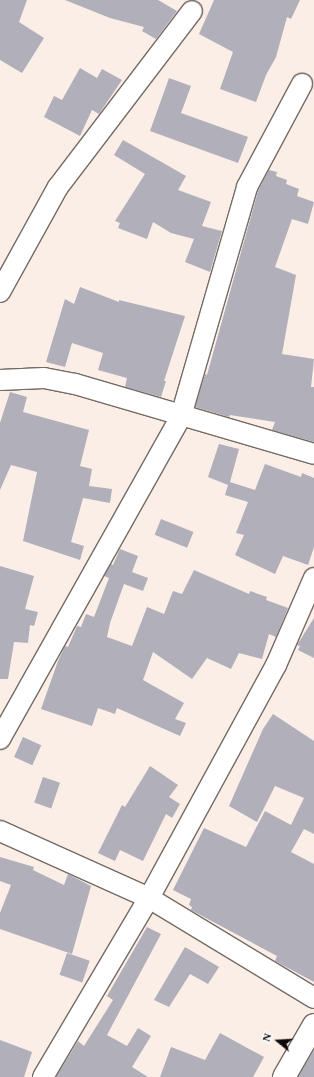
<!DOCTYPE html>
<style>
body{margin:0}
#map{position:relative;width:314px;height:1077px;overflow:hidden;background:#faeee7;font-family:"Times New Roman",serif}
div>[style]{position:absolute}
.building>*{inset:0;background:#b0afba;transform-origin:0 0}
.roads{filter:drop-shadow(1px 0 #756b65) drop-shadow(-1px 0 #756b65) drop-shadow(0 1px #756b65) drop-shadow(0 -1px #756b65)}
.minor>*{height:20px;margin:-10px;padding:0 10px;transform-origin:10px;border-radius:10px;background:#fff}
.tertiary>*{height:22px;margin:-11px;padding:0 11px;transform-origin:11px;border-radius:11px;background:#fff}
span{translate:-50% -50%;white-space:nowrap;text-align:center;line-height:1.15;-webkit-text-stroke:4px #fefefe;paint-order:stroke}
.north{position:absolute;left:258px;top:1021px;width:40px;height:40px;-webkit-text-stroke:3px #fefefe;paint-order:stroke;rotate:288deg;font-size:11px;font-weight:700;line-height:16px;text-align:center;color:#0e0a08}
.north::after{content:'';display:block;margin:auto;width:14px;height:18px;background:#0e0a08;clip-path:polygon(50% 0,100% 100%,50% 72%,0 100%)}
</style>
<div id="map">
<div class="building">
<i style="clip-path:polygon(0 0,27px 0,19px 22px,44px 38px,22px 73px,0 60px)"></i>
<i style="clip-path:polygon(65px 0,158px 0,177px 11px,156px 39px,142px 31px,144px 27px,110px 18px)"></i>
<i style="clip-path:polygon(214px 0,300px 0,291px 19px,287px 17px,276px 57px,266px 75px,256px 102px,220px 89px,233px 52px,199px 34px)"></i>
<i style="clip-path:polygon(80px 68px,97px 78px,102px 69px,122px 80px,99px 114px,92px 110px,80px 136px,44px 117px,54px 96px,62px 100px)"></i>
<i style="clip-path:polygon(169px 78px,191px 86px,181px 113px,248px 137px,238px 163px,150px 131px)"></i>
<i style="clip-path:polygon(123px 140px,186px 176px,178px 190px,211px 202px,202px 226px,222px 231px,210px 272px,185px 262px,194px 239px,171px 233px,153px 222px,147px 239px,118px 228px,120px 223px,115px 221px,145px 174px,114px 155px)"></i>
<i style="clip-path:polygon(269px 170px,277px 172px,276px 176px,287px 180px,286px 184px,299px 189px,297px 196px,314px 202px,308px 224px,292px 219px,275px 267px,296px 275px,282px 354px,314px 359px,311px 387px,314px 387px,314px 442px,272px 430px,275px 422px,230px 415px,229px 417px,195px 407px,205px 374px,207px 375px,258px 191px)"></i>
<i style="clip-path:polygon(80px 287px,119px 302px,119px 300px,185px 316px,164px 381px,166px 381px,161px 397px,125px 387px,127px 378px,98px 370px,103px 353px,72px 343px,65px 367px,46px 362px,65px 299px,74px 304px)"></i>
<i style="clip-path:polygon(10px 392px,27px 397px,23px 412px,89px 430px,80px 466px,92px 469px,89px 486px,112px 489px,110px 503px,83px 498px,71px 542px,84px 546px,80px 560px,23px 541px,37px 472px,11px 465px,0 490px,0 423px)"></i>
<i style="clip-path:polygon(219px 444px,239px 449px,230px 482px,255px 490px,265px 464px,301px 477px,302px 473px,314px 478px,314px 547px,308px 565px,283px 556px,275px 574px,235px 555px,244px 535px,236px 533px,248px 502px,225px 495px,228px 485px,208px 477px)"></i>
<i style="left:161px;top:519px;width:35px;height:17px;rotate:22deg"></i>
<i style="clip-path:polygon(120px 549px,138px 556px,132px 572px,148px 578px,143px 591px,124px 584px,110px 623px,107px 637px,132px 646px,147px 607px,164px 614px,173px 591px,182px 594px,194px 570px,249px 594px,250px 591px,267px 597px,266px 600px,288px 608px,276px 637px,269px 634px,262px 659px,239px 653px,231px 669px,207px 658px,192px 679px,153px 652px,143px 680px,184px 703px,175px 719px,186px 723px,180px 736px,117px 708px,115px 714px,98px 708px,92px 726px,41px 709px,58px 661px,65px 646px,68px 647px,77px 626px,81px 627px,86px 614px,94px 617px,109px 578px,104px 576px,111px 564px,113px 565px)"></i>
<i style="clip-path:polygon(0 566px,34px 576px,25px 609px,38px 612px,34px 626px,30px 625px,28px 643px,14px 642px,8px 679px,0 679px)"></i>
<i style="clip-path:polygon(314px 618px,314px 658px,298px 650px,300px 646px,297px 645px)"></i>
<i style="clip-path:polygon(273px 714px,314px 741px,314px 834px,304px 829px,291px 852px,314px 864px,314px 982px,275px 961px,277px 956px,191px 910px,192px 907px,189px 905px,191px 899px,173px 890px,204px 828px,246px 847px,265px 811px,291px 825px,304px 798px,275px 786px,257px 822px,229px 806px,263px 729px)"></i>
<i style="left:23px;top:737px;width:20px;height:22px;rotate:24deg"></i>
<i style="clip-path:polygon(150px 766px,178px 785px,169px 797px,180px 804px,172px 818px,166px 814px,143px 861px,120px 850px,115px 861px,98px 853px,122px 805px,125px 807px)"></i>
<i style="left:43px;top:777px;width:18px;height:27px;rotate:19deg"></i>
<i style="clip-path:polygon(0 857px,34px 867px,33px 870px,64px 885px,68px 874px,91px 886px,72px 954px,0 929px,0 913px,11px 885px,0 881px)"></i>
<i style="clip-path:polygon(147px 927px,161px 934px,107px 1035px,127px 1046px,138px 1028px,151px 1036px,132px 1067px,148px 1077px,56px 1077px,78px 1041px,84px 1046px,113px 1000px,107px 996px)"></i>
<i style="clip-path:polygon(185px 947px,219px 967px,208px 984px,190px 974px,169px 1007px,154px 1000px)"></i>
<i style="left:67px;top:953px;width:24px;height:23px;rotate:19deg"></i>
<i style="clip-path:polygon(220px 1033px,264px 1057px,253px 1077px,160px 1077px,171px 1047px,205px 1060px)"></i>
<i style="clip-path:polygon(0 1040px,32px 1052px,24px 1077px,0 1077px)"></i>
<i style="clip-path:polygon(314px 1050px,314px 1077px,298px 1077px)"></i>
</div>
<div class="roads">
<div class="minor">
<i style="left:0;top:292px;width:120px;rotate:-61.1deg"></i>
<i style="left:58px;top:187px;width:221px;rotate:-52.7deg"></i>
<i style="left:0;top:380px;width:44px;rotate:-2.6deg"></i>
<i style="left:44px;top:378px;width:32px;rotate:11deg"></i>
<i style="left:75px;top:384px;width:249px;rotate:16.3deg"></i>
<i style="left:0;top:739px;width:370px;rotate:-60.7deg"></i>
<i style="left:181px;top:416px;width:238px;rotate:-73.9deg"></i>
<i style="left:247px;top:187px;width:117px;rotate:-61.9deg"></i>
<i style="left:0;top:831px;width:163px;rotate:24.2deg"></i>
<i style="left:149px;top:898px;width:193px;rotate:31.2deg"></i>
<i style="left:43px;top:1077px;width:208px;rotate:-59.4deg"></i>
<i style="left:149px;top:898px;width:265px;rotate:-61.4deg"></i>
<i style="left:276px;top:665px;width:95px;rotate:-66.4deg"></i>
</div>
<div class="tertiary">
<i style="left:284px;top:1077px;width:60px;rotate:-60deg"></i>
</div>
</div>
<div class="north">N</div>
</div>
